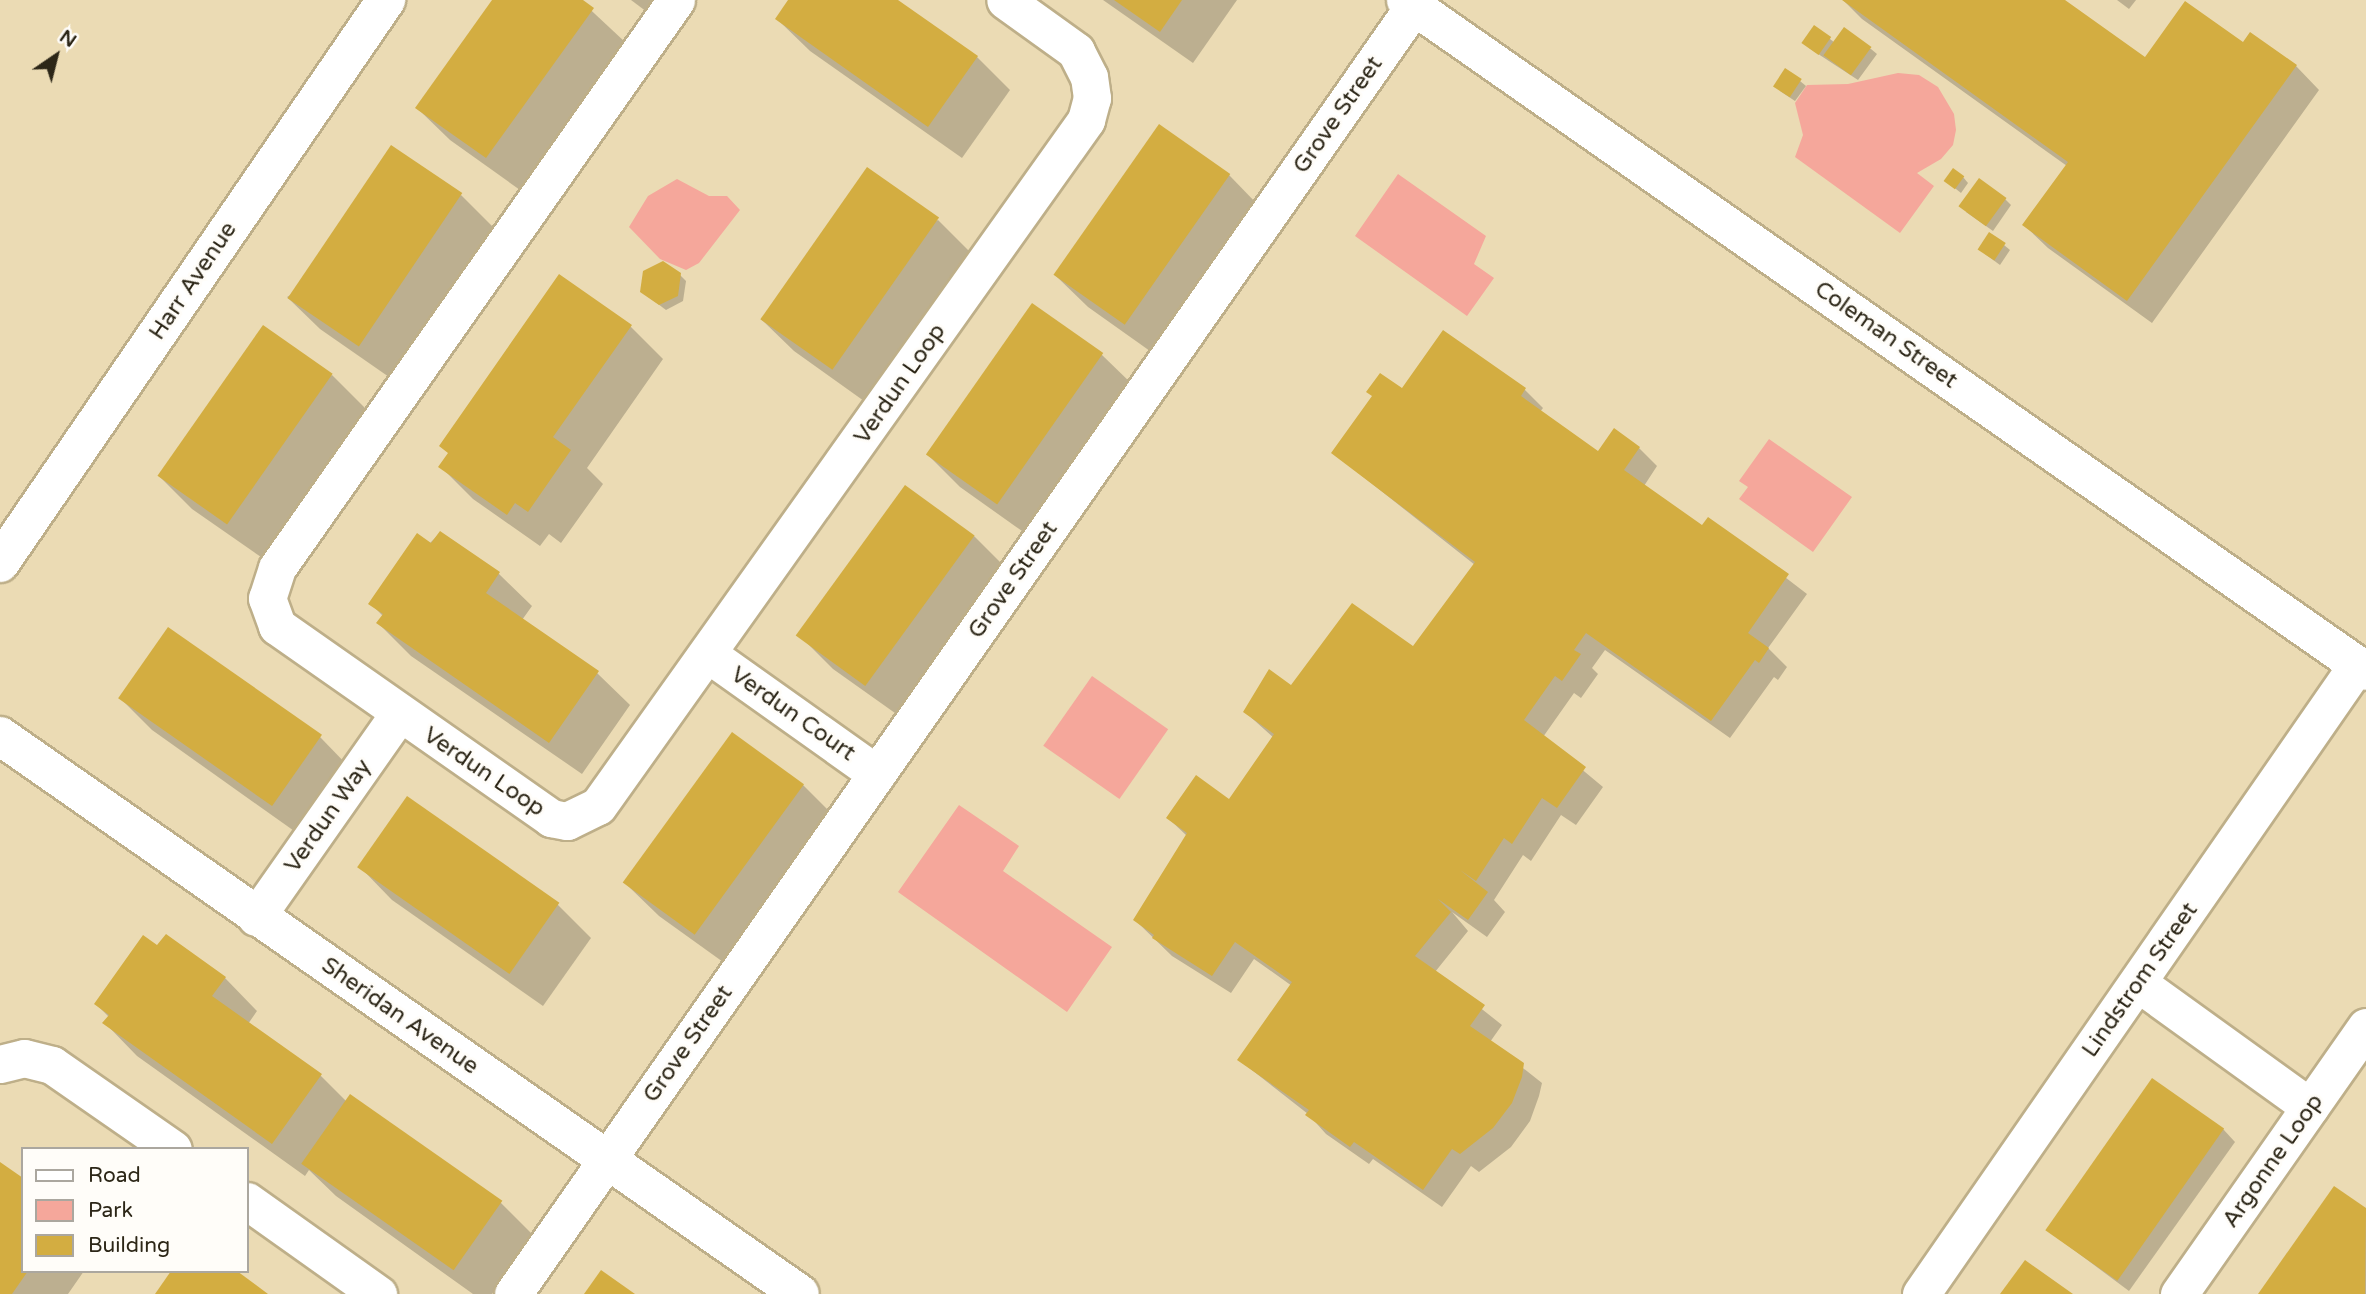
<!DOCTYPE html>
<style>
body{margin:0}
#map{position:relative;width:2366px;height:1294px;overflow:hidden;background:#ebdbb4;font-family:"Varela Round",sans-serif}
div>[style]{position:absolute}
.green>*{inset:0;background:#f5a79b;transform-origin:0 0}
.shadow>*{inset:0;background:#0003}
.building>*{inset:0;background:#d3ad41;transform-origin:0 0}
.roads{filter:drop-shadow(2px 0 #beaf89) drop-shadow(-2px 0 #beaf89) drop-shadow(0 2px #beaf89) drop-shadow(0 -2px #beaf89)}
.street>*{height:37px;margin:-18.5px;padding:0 18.5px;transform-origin:18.5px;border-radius:18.5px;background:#fff}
.secondary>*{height:38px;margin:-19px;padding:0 19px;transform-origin:19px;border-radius:19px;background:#fff}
span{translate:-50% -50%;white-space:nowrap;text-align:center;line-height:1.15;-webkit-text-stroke:6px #fffdf9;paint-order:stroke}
.street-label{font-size:23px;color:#2c2617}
.legend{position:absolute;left:21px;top:1147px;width:228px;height:126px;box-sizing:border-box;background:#fffdf9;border:2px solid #aba79f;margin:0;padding:9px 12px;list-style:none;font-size:21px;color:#2c2617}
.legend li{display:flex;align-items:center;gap:14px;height:35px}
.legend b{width:35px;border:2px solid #aba79f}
.north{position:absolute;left:21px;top:21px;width:70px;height:70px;-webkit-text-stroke:5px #fffdf9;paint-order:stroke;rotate:35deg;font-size:19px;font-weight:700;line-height:28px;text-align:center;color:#2c2617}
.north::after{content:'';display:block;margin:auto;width:24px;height:32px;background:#2c2617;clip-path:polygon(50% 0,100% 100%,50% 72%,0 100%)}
</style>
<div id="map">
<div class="green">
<i style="clip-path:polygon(1898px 73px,1919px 75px,1938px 87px,1954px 114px,1956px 130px,1953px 145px,1941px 159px,1917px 173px,1934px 186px,1900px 233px,1795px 157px,1803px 135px,1795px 103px,1807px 85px,1848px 84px)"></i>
<i style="clip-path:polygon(1398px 174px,1486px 236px,1474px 264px,1494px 278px,1467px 316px,1355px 236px)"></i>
<i style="clip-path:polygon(677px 179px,709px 196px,727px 196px,740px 210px,699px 263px,686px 270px,660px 259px,629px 227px,648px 196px)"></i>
<i style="clip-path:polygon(1769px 439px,1852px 497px,1813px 552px,1739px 499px,1748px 487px,1739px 481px)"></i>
<i style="left:1092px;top:676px;width:93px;height:85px;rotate:35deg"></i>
<i style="clip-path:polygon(959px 805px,1019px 846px,1003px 871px,1112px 947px,1067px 1012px,898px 892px)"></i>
</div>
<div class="shadow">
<i style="clip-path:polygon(494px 0,580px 0,625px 42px,520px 190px,450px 140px,417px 108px)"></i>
<i style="clip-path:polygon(631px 0,655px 0,647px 12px)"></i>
<i style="clip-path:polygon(790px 0,895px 0,977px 57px,1010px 90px,962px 158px,810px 51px,777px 19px)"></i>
<i style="clip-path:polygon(1103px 0,1237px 0,1193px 63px)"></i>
<i style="clip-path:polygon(1843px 0,2062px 0,2145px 59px,2244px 44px,2296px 66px,2319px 90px,2152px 323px,2048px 248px,2024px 225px,2067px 166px,1862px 19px)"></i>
<i style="clip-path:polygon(2117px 0,2136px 0,2129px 9px)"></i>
<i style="clip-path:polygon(1815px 27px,1835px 43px,1871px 49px,1877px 54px,1858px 80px,1809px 48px)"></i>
<i style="clip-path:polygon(1800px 81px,1806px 86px,1795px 101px,1780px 91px)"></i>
<i style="clip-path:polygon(1229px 175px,1261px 208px,1157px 356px,1088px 307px,1055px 275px)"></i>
<i style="clip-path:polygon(1963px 177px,1968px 183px,1961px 193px,1946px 181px)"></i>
<i style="clip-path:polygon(461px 195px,493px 227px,389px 377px,320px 329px,287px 297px)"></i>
<i style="clip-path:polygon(2005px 199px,2011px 205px,1993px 231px,1966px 212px)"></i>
<i style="clip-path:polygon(938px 220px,970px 252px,864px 401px,794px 351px,761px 319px)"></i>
<i style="clip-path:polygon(2004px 245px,2010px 250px,2000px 265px,1985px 254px)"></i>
<i style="clip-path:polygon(680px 275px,686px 281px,683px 301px,666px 310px,642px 292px)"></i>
<i style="clip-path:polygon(1033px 305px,1102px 355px,1135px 387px,1029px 536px,960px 487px,927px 454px)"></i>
<i style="clip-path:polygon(630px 326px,663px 359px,587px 468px,603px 484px,561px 543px,549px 534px,540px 546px,473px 499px,441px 467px)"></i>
<i style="clip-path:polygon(1444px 333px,1525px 390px,1543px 408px,1540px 412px,1598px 454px,1639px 448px,1657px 466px,1644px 486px,1703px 528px,1709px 519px,1807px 594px,1768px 648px,1787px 667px,1778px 680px,1774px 677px,1730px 738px,1605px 650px,1592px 668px,1598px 674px,1581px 698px,1574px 693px,1543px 737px,1603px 787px,1576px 825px,1561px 815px,1531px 861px,1523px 855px,1494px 900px,1505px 912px,1487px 937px,1452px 912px,1468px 931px,1435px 972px,1502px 1025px,1490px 1042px,1542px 1083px,1539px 1096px,1530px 1121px,1511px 1147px,1479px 1172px,1471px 1166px,1442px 1207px,1373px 1159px,1369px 1164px,1326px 1134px,1308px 1114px,1239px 1060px,1292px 986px,1254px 959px,1231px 993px,1172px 956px,1135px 920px,1187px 836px,1168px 818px,1229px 801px,1274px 738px,1245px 712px,1292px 687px,1413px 648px,1475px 565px,1333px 453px,1402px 391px)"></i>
<i style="clip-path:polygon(332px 375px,365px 408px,261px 557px,192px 509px,159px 476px)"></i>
<i style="clip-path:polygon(440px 533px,499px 574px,532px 606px,522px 620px,597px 673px,630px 705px,582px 774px,411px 656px,378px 623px,383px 616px,370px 603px)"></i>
<i style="clip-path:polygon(974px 536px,1007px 569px,902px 718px,833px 669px,801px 637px)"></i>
<i style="clip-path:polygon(120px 698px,320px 737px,352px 770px,304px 838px,152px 730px)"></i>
<i style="clip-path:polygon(733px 735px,803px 785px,836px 818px,730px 967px,659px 916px,626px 884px)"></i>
<i style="clip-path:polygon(407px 799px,558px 905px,591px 938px,543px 1006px,392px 900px,360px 867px)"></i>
<i style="clip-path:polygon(158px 948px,225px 978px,257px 1011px,248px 1024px,321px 1076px,347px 1102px,351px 1097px,501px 1203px,533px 1235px,492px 1294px,473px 1294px,336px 1196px,309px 1170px,305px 1176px,137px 1056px,105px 1023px,109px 1017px,96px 1004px)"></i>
<i style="clip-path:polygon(2223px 1129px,2235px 1142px,2129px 1291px,2047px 1230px)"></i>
<i style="clip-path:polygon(0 1164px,23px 1271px,84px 1271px,68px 1294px,0 1294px)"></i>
<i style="clip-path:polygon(2335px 1188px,2366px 1210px,2366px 1294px,2260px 1294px)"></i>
</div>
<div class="building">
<i style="clip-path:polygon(492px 0,583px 0,594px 8px,486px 158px,415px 108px)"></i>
<i style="clip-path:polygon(788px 0,898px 0,978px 56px,928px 127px,775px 19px)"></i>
<i style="clip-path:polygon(1114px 0,1182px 0,1160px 32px)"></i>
<i style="clip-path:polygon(1842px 0,2065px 0,2145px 57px,2185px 1px,2243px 42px,2250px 32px,2297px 65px,2127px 301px,2022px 225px,2068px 162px)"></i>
<i style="left:1814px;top:25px;width:21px;height:22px;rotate:35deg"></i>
<i style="left:1844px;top:27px;width:34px;height:35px;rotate:36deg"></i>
<i style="left:1785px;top:68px;width:20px;height:22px;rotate:33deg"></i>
<i style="left:1159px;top:124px;width:87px;height:184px;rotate:35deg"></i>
<i style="left:391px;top:145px;width:86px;height:185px;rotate:34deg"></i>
<i style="left:867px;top:167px;width:88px;height:186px;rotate:35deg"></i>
<i style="left:1953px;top:168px;width:14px;height:16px;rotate:36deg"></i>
<i style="left:1979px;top:178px;width:34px;height:35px;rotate:36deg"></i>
<i style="left:1989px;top:232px;width:20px;height:21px;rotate:33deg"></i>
<i style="clip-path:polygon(663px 261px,681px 273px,678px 296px,659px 305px,640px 292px,643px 271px)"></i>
<i style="clip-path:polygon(559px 274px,632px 325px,553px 437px,571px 450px,528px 512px,515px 503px,507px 515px,438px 467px,448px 453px,439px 446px)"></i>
<i style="left:1032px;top:303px;width:87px;height:185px;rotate:35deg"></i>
<i style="left:263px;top:325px;width:85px;height:184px;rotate:35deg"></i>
<i style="clip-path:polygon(1443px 330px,1526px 388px,1521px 396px,1598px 451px,1614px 428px,1640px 447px,1624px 470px,1702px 525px,1708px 517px,1789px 574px,1748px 633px,1769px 648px,1759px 663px,1755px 660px,1711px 721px,1586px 633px,1574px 650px,1581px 654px,1562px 681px,1555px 676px,1524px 720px,1586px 767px,1557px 808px,1542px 798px,1512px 844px,1504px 838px,1476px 881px,1460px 870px,1488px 892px,1468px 920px,1438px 899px,1451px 912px,1415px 956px,1485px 1005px,1470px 1026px,1524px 1063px,1522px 1077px,1512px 1103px,1493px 1128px,1460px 1154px,1452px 1149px,1423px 1190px,1354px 1142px,1350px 1147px,1305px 1115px,1309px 1110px,1237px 1060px,1292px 982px,1235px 942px,1212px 976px,1152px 938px,1154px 935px,1133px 920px,1187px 833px,1166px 818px,1196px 775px,1229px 799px,1274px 734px,1243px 712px,1269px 669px,1291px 685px,1352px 603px,1413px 646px,1475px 562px,1331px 453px,1372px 396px,1366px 392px,1380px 373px,1402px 388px)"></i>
<i style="left:905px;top:485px;width:86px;height:186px;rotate:36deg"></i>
<i style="clip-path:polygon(440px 531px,500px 572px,486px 593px,599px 671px,549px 743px,376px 623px,383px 614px,368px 604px,417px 533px,431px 543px)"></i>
<i style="left:168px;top:627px;width:188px;height:87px;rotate:35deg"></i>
<i style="left:732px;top:732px;width:89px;height:186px;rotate:36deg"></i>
<i style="left:407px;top:796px;width:186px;height:87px;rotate:35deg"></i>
<i style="clip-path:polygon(166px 934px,226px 977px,212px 996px,322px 1074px,272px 1144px,102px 1023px,109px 1015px,94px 1004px,143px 935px,157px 945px)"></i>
<i style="left:2152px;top:1078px;width:88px;height:186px;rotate:35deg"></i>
<i style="left:350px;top:1094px;width:186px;height:85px;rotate:35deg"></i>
<i style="clip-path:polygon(0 1162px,23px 1178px,23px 1271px,28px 1271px,12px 1294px,0 1294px)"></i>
<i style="clip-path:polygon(2334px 1186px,2366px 1208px,2365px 1294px,2258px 1294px)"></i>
<i style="clip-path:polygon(2025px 1260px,2073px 1294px,2000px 1294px)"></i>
<i style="clip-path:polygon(601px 1270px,635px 1294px,584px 1294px)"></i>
<i style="clip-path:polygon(171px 1271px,237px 1271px,268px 1294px,155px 1294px)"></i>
</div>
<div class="roads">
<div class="street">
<i style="left:676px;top:0;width:694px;rotate:125.09deg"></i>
<i style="left:277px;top:568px;width:32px;rotate:108deg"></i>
<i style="left:267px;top:598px;width:30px;rotate:70deg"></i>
<i style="left:277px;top:626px;width:335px;rotate:35deg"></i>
<i style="left:551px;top:818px;width:16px;rotate:11deg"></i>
<i style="left:567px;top:821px;width:34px;rotate:-26deg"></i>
<i style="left:598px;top:806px;width:842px;rotate:-54.57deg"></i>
<i style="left:1086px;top:120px;width:23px;rotate:-75deg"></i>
<i style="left:1092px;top:98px;width:21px;rotate:-98deg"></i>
<i style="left:1089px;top:77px;width:29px;rotate:-117deg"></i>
<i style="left:1076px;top:51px;width:87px;rotate:-144.3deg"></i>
<i style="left:1405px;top:0;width:1172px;rotate:34.92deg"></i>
<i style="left:708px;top:654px;width:207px;rotate:35.4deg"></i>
<i style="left:256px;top:917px;width:247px;rotate:-54.9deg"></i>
<i style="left:2138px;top:983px;width:212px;rotate:35.8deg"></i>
<i style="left:0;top:1064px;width:25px;rotate:-14deg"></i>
<i style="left:24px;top:1058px;width:29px;rotate:14deg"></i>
<i style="left:52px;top:1065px;width:147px;rotate:34.8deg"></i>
<i style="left:247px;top:1201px;width:161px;rotate:35.4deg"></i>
<i style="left:513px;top:1294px;width:1579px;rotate:-55.03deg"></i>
<i style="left:1921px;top:1294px;width:765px;rotate:-55.27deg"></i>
<i style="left:2179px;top:1294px;width:326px;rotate:-55deg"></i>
</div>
<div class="secondary">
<i style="left:0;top:563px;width:683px;rotate:-55.56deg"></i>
<i style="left:0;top:736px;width:975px;rotate:34.9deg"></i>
</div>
</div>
<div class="street-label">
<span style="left:1338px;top:115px;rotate:-55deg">Grove Street</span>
<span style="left:193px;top:281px;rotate:-56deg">Harr Avenue</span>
<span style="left:1886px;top:335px;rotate:35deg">Coleman Street</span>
<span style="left:900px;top:384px;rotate:-55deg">Verdun Loop</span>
<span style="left:1013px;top:580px;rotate:-55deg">Grove Street</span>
<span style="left:793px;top:714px;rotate:35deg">Verdun Court</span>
<span style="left:484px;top:772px;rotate:34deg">Verdun Loop</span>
<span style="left:328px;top:816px;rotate:-55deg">Verdun Way</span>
<span style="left:2140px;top:980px;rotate:-55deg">Lindstrom Street</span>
<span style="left:400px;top:1016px;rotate:35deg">Sheridan Avenue</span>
<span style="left:688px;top:1044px;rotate:-55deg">Grove Street</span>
<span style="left:2273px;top:1161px;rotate:-55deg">Argonne Loop</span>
</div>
<ul class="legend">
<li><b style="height:9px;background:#fff"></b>Road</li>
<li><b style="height:19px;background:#f5a79b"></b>Park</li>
<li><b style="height:19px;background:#d3ad41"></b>Building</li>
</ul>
<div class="north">N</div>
</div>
